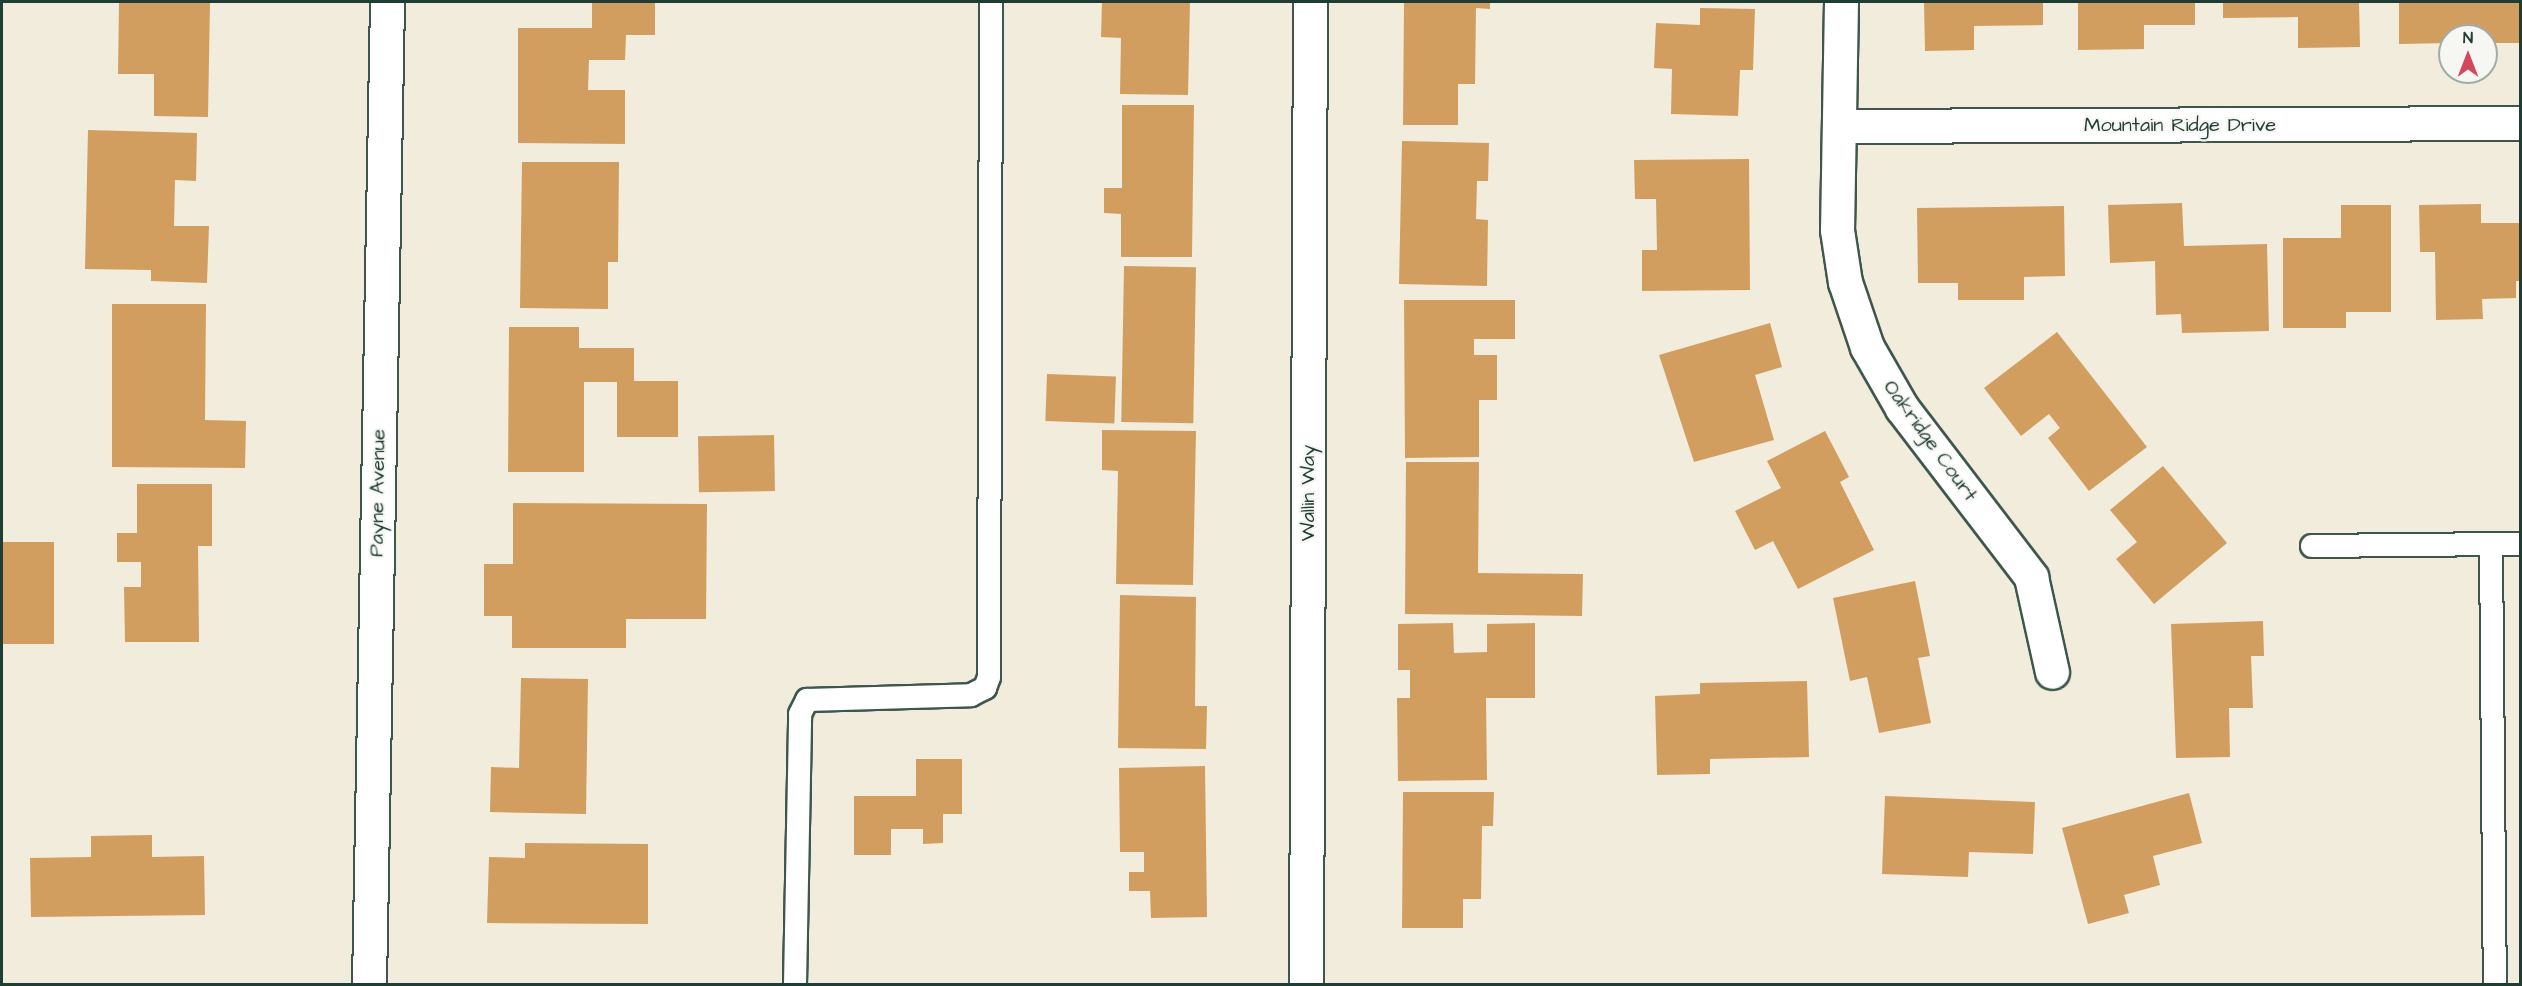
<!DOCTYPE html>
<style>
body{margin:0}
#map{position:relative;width:2522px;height:986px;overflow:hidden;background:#f1ecdb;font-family:"Architects Daughter",sans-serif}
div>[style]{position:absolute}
.building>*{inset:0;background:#d29e60;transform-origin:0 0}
.roads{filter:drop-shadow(2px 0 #3e574d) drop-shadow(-2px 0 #3e574d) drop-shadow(0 2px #3e574d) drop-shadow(0 -2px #3e574d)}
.lane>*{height:22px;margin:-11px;padding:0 11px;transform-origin:11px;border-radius:11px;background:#fff}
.street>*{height:33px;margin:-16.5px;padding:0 16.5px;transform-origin:16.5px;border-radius:16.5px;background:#fff}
span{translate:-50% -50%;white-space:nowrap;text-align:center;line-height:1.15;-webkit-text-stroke:4.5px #f6f6f2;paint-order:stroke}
.street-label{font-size:20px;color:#1f3d34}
.frame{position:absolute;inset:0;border:3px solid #1f3d34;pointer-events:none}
.north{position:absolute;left:2438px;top:24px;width:60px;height:60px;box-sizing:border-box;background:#f6f6f2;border:2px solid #a0aca6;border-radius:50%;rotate:0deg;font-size:16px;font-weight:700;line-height:24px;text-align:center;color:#1f3d34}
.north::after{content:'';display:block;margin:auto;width:21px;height:27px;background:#d1495b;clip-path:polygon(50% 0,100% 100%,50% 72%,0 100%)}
</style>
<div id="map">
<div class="building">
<i style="clip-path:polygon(119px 2px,210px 2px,208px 117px,154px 116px,154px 74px,118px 74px)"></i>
<i style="clip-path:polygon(592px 2px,655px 2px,655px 35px,626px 35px,625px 60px,589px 60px,588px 90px,625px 90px,625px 144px,518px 143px,518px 28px,592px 28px)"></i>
<i style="clip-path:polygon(1102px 2px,1190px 2px,1188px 95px,1120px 94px,1121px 38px,1101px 37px)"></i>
<i style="clip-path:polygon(1404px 2px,1490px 2px,1490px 9px,1476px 8px,1475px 84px,1458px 84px,1458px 125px,1403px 125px)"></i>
<i style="clip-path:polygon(1924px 2px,2043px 2px,2043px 25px,1974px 26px,1974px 50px,1925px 51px)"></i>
<i style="clip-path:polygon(2078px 2px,2195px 2px,2195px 25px,2144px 25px,2144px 49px,2078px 50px)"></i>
<i style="clip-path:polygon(2223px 2px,2359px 2px,2360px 47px,2298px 48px,2298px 17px,2223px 18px)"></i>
<i style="clip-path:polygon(2399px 2px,2520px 2px,2520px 43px,2486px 43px,2486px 36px,2450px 36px,2450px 43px,2399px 44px)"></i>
<i style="clip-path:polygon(1700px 8px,1755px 9px,1753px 70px,1740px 70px,1738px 116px,1671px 114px,1672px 69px,1654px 68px,1656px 23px,1700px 25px)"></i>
<i style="clip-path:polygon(1122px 105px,1194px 105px,1192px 257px,1121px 257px,1121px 214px,1104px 213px,1104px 188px,1122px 188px)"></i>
<i style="clip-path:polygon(88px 130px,197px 133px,196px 181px,175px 180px,174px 226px,209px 226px,207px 283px,151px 281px,151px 270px,85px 269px)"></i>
<i style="clip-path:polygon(1402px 141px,1489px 143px,1488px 181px,1477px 181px,1476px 219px,1488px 220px,1487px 286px,1399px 284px)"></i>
<i style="clip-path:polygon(1749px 159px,1750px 290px,1642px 291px,1642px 250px,1657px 250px,1656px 199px,1635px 199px,1634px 160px)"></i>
<i style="clip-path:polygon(522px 162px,619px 162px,618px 262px,608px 262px,608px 309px,520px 308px)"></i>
<i style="clip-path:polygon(2182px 203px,2184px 246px,2267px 244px,2269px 331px,2182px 333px,2181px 314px,2156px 315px,2155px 261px,2110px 263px,2108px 205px)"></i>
<i style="clip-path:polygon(2481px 204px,2481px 223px,2520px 223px,2520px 281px,2516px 281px,2516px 298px,2482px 299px,2483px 319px,2436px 320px,2435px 252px,2420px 252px,2419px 205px)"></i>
<i style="clip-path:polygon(2341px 205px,2391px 205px,2391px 312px,2346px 312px,2346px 328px,2283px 328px,2283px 238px,2341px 238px)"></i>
<i style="clip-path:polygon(2064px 206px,2065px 276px,2024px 277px,2024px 300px,1958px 300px,1958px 283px,1918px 283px,1917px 208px)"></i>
<i style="left:1124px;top:266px;width:72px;height:156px;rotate:1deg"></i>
<i style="clip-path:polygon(1404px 300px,1515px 300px,1515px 339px,1474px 339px,1474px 355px,1497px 355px,1497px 400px,1479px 400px,1479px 457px,1405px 458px)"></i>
<i style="clip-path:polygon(112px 304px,206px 304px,205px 420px,246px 421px,245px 468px,112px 467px)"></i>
<i style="clip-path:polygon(1770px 323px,1782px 367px,1755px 375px,1774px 440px,1694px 462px,1659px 355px)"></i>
<i style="clip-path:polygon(509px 327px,579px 327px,579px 348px,634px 348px,634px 381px,678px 381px,678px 437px,617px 437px,617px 382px,584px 382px,584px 472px,508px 472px)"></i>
<i style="clip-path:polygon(2057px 332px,2147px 447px,2089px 491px,2048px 438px,2060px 428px,2049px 414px,2021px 436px,1984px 388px)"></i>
<i style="left:1047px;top:374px;width:69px;height:47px;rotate:2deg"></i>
<i style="clip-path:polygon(1102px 430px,1196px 431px,1193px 585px,1116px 584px,1118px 471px,1102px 470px)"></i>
<i style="clip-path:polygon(1825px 431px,1849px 477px,1840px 482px,1874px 550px,1798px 589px,1773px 541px,1755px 550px,1735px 511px,1781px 488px,1767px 461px)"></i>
<i style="left:774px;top:435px;width:56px;height:76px;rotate:89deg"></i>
<i style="clip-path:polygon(1406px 462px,1479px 462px,1478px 573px,1583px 574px,1582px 616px,1405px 614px)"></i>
<i style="clip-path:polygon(2163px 466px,2227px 543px,2154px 604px,2116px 559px,2137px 542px,2110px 510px)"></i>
<i style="clip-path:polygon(137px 484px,212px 484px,212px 546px,198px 546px,199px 642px,125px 642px,124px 587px,141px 587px,141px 562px,117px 562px,117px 533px,137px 533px)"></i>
<i style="clip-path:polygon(513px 503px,707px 504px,706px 619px,626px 619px,626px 648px,512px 648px,512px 616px,484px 616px,484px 564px,513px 564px)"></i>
<i style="left:2px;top:542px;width:52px;height:102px"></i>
<i style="clip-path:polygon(1915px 581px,1930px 656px,1918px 658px,1931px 723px,1879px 733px,1867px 677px,1850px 681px,1833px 598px)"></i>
<i style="clip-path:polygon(1120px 595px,1196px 597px,1195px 706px,1207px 706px,1206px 749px,1118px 748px)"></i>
<i style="clip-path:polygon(2263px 621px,2264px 656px,2251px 656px,2253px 708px,2229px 708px,2230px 757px,2176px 758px,2171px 624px)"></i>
<i style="clip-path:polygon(1453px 623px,1454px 653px,1487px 652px,1487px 624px,1535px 623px,1535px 698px,1486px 698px,1487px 780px,1398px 781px,1397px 698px,1410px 698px,1410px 670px,1398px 670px,1398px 624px)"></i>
<i style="clip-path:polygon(521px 678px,588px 679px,586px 814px,490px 812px,491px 767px,519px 768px)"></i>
<i style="clip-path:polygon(1807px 681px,1809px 757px,1710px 759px,1710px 774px,1657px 775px,1655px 696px,1700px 694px,1700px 683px)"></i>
<i style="clip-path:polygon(916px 759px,962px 759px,962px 814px,943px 814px,943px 843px,923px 844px,923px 829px,891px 829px,891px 855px,854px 855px,854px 796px,916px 796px)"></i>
<i style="clip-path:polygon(1205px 766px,1207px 917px,1151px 918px,1150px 891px,1129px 891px,1129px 872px,1144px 872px,1144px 852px,1120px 852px,1119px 768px)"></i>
<i style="clip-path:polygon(1403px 792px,1494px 792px,1493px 826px,1482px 826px,1481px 899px,1463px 899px,1463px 928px,1402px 928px)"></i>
<i style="clip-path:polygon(2189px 793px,2202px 843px,2153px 856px,2160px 885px,2124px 895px,2129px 913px,2088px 924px,2062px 828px)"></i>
<i style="clip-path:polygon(1885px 796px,2035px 802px,2033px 854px,1969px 852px,1968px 877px,1882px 874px)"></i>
<i style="clip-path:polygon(152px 835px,152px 857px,204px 856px,205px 915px,31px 917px,30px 858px,91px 857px,91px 836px)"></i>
<i style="clip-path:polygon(525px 843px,648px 844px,648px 924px,487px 923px,489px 857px,525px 858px)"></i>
</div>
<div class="roads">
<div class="lane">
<i style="left:2491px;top:544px;width:440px;rotate:89.5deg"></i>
<i style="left:2312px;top:546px;width:208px;rotate:-0.6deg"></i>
<i style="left:795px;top:984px;width:270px;rotate:-88.9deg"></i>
<i style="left:800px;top:714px;width:16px;rotate:-63deg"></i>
<i style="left:807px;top:700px;width:164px;rotate:-1.7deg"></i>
<i style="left:971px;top:695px;width:16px;rotate:-27deg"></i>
<i style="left:985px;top:688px;width:12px;rotate:-70deg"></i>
<i style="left:989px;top:677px;width:675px;rotate:-89.83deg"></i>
</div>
<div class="street">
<i style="left:1841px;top:2px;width:228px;rotate:91deg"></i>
<i style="left:1837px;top:230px;width:53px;rotate:81.3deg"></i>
<i style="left:1845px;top:282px;width:69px;rotate:71.3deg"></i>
<i style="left:1867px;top:347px;width:70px;rotate:60.2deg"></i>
<i style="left:1902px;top:408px;width:213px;rotate:52.6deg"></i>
<i style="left:2031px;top:577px;width:97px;rotate:77.5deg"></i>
<i style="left:1839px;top:126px;width:681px;rotate:-0.25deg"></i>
<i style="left:369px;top:984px;width:982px;rotate:-88.95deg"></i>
<i style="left:1306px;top:984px;width:982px;rotate:-89.77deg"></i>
</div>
</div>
<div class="street-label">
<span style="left:2180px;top:125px">Mountain Ridge Drive</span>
<span style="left:1930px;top:441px;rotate:54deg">Oakridge Court</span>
<span style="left:378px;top:493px;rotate:-89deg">Payne Avenue</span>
<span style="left:1308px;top:493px;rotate:-90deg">Wallin Way</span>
</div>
<div class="frame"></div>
<div class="north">N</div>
</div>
